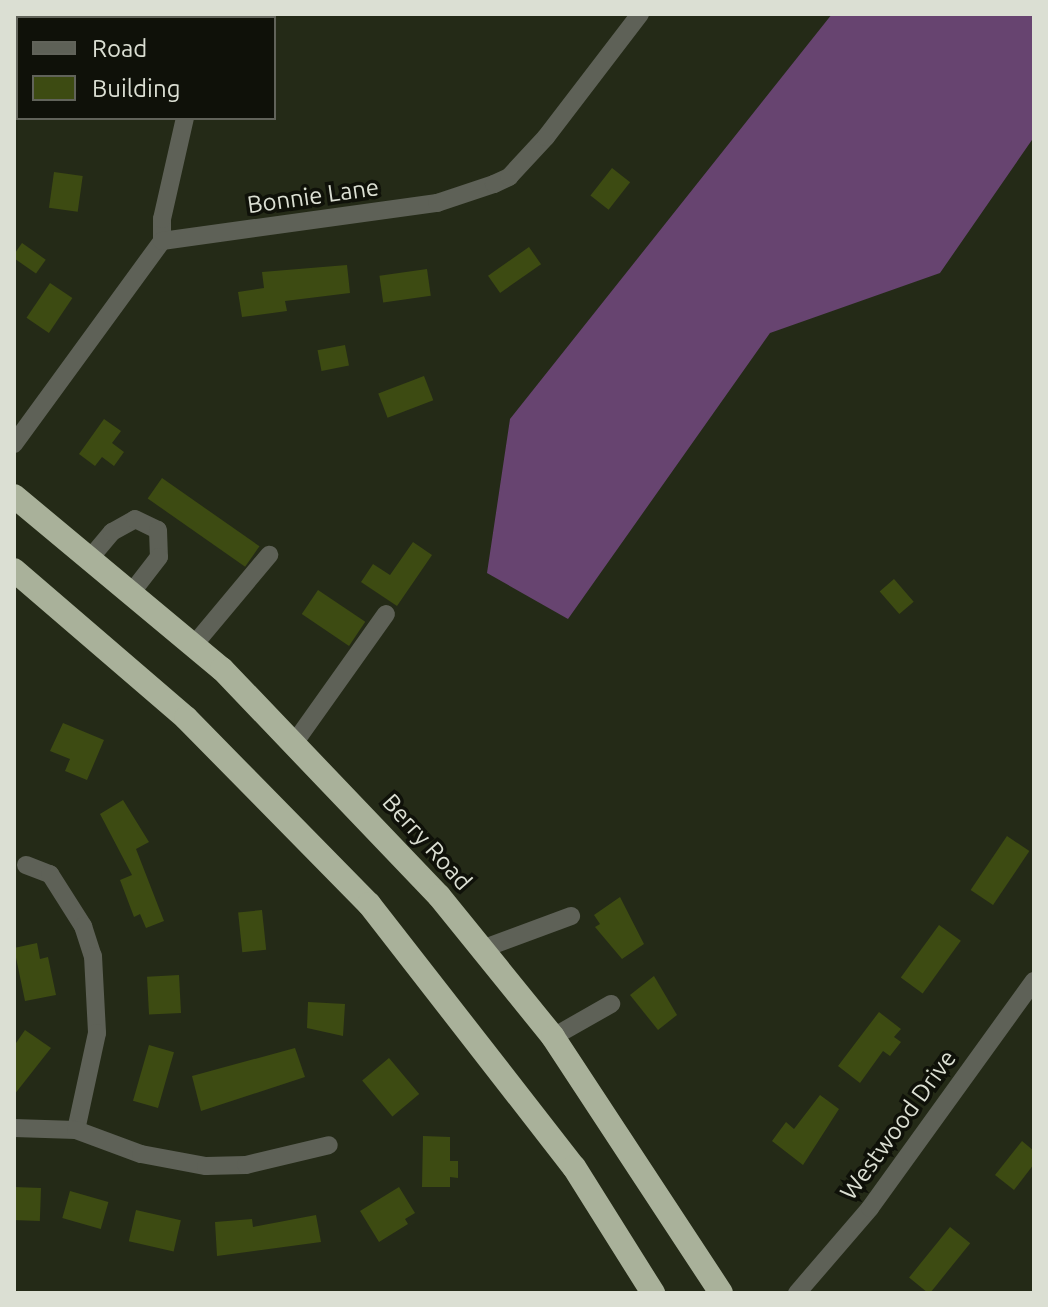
<!DOCTYPE html>
<style>
body{margin:0}
#map{position:relative;width:1048px;height:1307px;overflow:hidden;background:#242a17;font-family:Ubuntu,sans-serif}
div>[style]{position:absolute}
.forest>*{inset:0;background:#674470}
.building>*{inset:0;background:#3d4b12;transform-origin:0 0}
.minor>*{height:18px;margin:-9px;padding:0 9px;transform-origin:9px;border-radius:9px;background:#5e6157}
.highway>*{height:24px;margin:-12px;padding:0 12px;transform-origin:12px;border-radius:12px;background:#a9b19a}
span{translate:-50% -50%;white-space:nowrap;text-align:center;line-height:1.15;-webkit-text-stroke:7px #0f1109;paint-order:stroke}
.street-label{font-size:24px;color:#dbdfd3}
.frame{position:absolute;inset:0;border:16px solid #dbdfd3;pointer-events:none}
.legend{position:absolute;left:16px;top:16px;width:260px;height:104px;box-sizing:border-box;background:#0f1109;border:2px solid #61635a;margin:0;padding:10px 14px;list-style:none;font-size:24px;color:#dbdfd3}
.legend li{display:flex;align-items:center;gap:16px;height:40px}
.legend b{width:40px;border:2px solid #61635a}
</style>
<div id="map">
<div class="forest">
<i style="clip-path:polygon(832px 14px,1034px 14px,1034px 137px,940px 273px,770px 333px,568px 619px,487px 573px,510px 419px)"></i>
</div>
<div class="building">
<i style="left:612px;top:168px;width:23px;height:35px;rotate:38deg"></i>
<i style="left:54px;top:172px;width:29px;height:36px;rotate:8deg"></i>
<i style="left:22px;top:243px;width:29px;height:17px;rotate:35deg"></i>
<i style="left:529px;top:247px;width:21px;height:50px;rotate:55deg"></i>
<i style="clip-path:polygon(347px 265px,350px 293px,285px 301px,287px 311px,242px 317px,238px 292px,264px 288px,262px 272px)"></i>
<i style="left:427px;top:269px;width:27px;height:48px;rotate:82deg"></i>
<i style="left:50px;top:283px;width:27px;height:42px;rotate:34deg"></i>
<i style="left:345px;top:345px;width:21px;height:28px;rotate:79deg"></i>
<i style="left:424px;top:376px;width:26px;height:49px;rotate:69deg"></i>
<i style="clip-path:polygon(104px 419px,121px 431px,112px 443px,124px 452px,114px 466px,102px 457px,95px 466px,79px 454px)"></i>
<i style="left:162px;top:478px;width:119px;height:25px;rotate:35deg"></i>
<i style="clip-path:polygon(413px 542px,432px 555px,397px 606px,361px 582px,373px 564px,390px 575px)"></i>
<i style="left:894px;top:579px;width:30px;height:19px;rotate:49deg"></i>
<i style="left:318px;top:590px;width:57px;height:29px;rotate:34deg"></i>
<i style="clip-path:polygon(63px 723px,104px 740px,87px 780px,65px 771px,70px 759px,50px 751px)"></i>
<i style="clip-path:polygon(123px 800px,149px 842px,136px 849px,164px 921px,146px 928px,140px 914px,134px 917px,120px 880px,132px 875px,100px 814px)"></i>
<i style="left:1007px;top:836px;width:27px;height:65px;rotate:34deg"></i>
<i style="clip-path:polygon(620px 897px,644px 944px,622px 959px,595px 927px,600px 924px,594px 915px)"></i>
<i style="left:262px;top:910px;width:40px;height:24px;rotate:84deg"></i>
<i style="left:939px;top:925px;width:27px;height:65px;rotate:36deg"></i>
<i style="clip-path:polygon(37px 943px,40px 959px,48px 957px,56px 995px,25px 1001px,14px 948px)"></i>
<i style="left:179px;top:975px;width:38px;height:32px;rotate:87deg"></i>
<i style="clip-path:polygon(654px 976px,677px 1015px,658px 1030px,630px 995px)"></i>
<i style="clip-path:polygon(308px 1002px,345px 1004px,343px 1036px,307px 1028px)"></i>
<i style="clip-path:polygon(879px 1012px,901px 1029px,894px 1037px,901px 1042px,890px 1056px,883px 1051px,860px 1083px,838px 1066px)"></i>
<i style="clip-path:polygon(25px 1030px,51px 1048px,14px 1095px,14px 1046px)"></i>
<i style="left:149px;top:1045px;width:26px;height:58px;rotate:16deg"></i>
<i style="clip-path:polygon(295px 1048px,305px 1077px,201px 1111px,192px 1076px)"></i>
<i style="left:389px;top:1058px;width:47px;height:35px;rotate:50deg"></i>
<i style="clip-path:polygon(820px 1095px,839px 1109px,803px 1165px,772px 1141px,786px 1122px,794px 1129px)"></i>
<i style="clip-path:polygon(423px 1136px,450px 1137px,450px 1161px,458px 1161px,458px 1178px,450px 1177px,450px 1187px,422px 1187px)"></i>
<i style="clip-path:polygon(1022px 1141px,1034px 1151px,1034px 1164px,1014px 1190px,995px 1175px)"></i>
<i style="left:14px;top:1187px;width:27px;height:33px;rotate:2deg"></i>
<i style="clip-path:polygon(399px 1187px,415px 1213px,405px 1219px,408px 1224px,379px 1242px,360px 1211px)"></i>
<i style="left:70px;top:1191px;width:40px;height:28px;rotate:16deg"></i>
<i style="left:136px;top:1210px;width:46px;height:32px;rotate:13deg"></i>
<i style="clip-path:polygon(316px 1215px,321px 1242px,217px 1256px,215px 1222px,252px 1219px,253px 1227px)"></i>
<i style="left:950px;top:1227px;width:26px;height:65px;rotate:39deg"></i>
</div>
<div class="minor">
<i style="left:211px;top:18px;width:4px;rotate:-76deg"></i>
<i style="left:162px;top:241px;width:22px;rotate:-90deg"></i>
<i style="left:162px;top:219px;width:104px;rotate:-77.2deg"></i>
<i style="left:14px;top:444px;width:251px;rotate:-53.9deg"></i>
<i style="left:162px;top:241px;width:278px;rotate:-7.9deg"></i>
<i style="left:437px;top:203px;width:60px;rotate:-18.4deg"></i>
<i style="left:494px;top:184px;width:17px;rotate:-25deg"></i>
<i style="left:509px;top:177px;width:54px;rotate:-47.2deg"></i>
<i style="left:546px;top:137px;width:155px;rotate:-52.6deg"></i>
<i style="left:91px;top:557px;width:33px;rotate:-50deg"></i>
<i style="left:112px;top:532px;width:26px;rotate:-29deg"></i>
<i style="left:135px;top:519px;width:25px;rotate:26deg"></i>
<i style="left:158px;top:530px;width:27px;rotate:88deg"></i>
<i style="left:159px;top:557px;width:44px;rotate:127.6deg"></i>
<i style="left:193px;top:646px;width:119px;rotate:-50.1deg"></i>
<i style="left:295px;top:742px;width:157px;rotate:-54.6deg"></i>
<i style="left:26px;top:865px;width:26px;rotate:21deg"></i>
<i style="left:50px;top:874px;width:62px;rotate:57.6deg"></i>
<i style="left:83px;top:926px;width:32px;rotate:72deg"></i>
<i style="left:93px;top:956px;width:77px;rotate:87deg"></i>
<i style="left:97px;top:1033px;width:99px;rotate:102.2deg"></i>
<i style="left:482px;top:949px;width:95px;rotate:-20.3deg"></i>
<i style="left:553px;top:1037px;width:67px;rotate:-29.6deg"></i>
<i style="left:14px;top:1128px;width:62px;rotate:1.8deg"></i>
<i style="left:76px;top:1130px;width:69px;rotate:20.3deg"></i>
<i style="left:141px;top:1154px;width:66px;rotate:10.5deg"></i>
<i style="left:206px;top:1166px;width:40px;rotate:-1.4deg"></i>
<i style="left:246px;top:1165px;width:85px;rotate:-13.5deg"></i>
<i style="left:797px;top:1293px;width:112px;rotate:-49.3deg"></i>
<i style="left:870px;top:1208px;width:280px;rotate:-54.2deg"></i>
</div>
<div class="highway">
<i style="left:14px;top:496px;width:271px;rotate:39.8deg"></i>
<i style="left:222px;top:669px;width:314px;rotate:46.3deg"></i>
<i style="left:439px;top:896px;width:181px;rotate:51deg"></i>
<i style="left:553px;top:1037px;width:306px;rotate:56.7deg"></i>
<i style="left:14px;top:570px;width:227px;rotate:40.7deg"></i>
<i style="left:186px;top:718px;width:261px;rotate:45.5deg"></i>
<i style="left:369px;top:904px;width:333px;rotate:52.1deg"></i>
<i style="left:574px;top:1167px;width:149px;rotate:57.9deg"></i>
</div>
<div class="street-label">
<span style="left:313px;top:196px;rotate:-8deg">Bonnie Lane</span>
<span style="left:427px;top:842px;rotate:48deg">Berry Road</span>
<span style="left:898px;top:1125px;rotate:-54deg">Westwood Drive</span>
</div>
<div class="frame"></div>
<ul class="legend">
<li><b style="height:10px;background:#5e6157"></b>Road</li>
<li><b style="height:22px;background:#3d4b12"></b>Building</li>
</ul>
</div>
